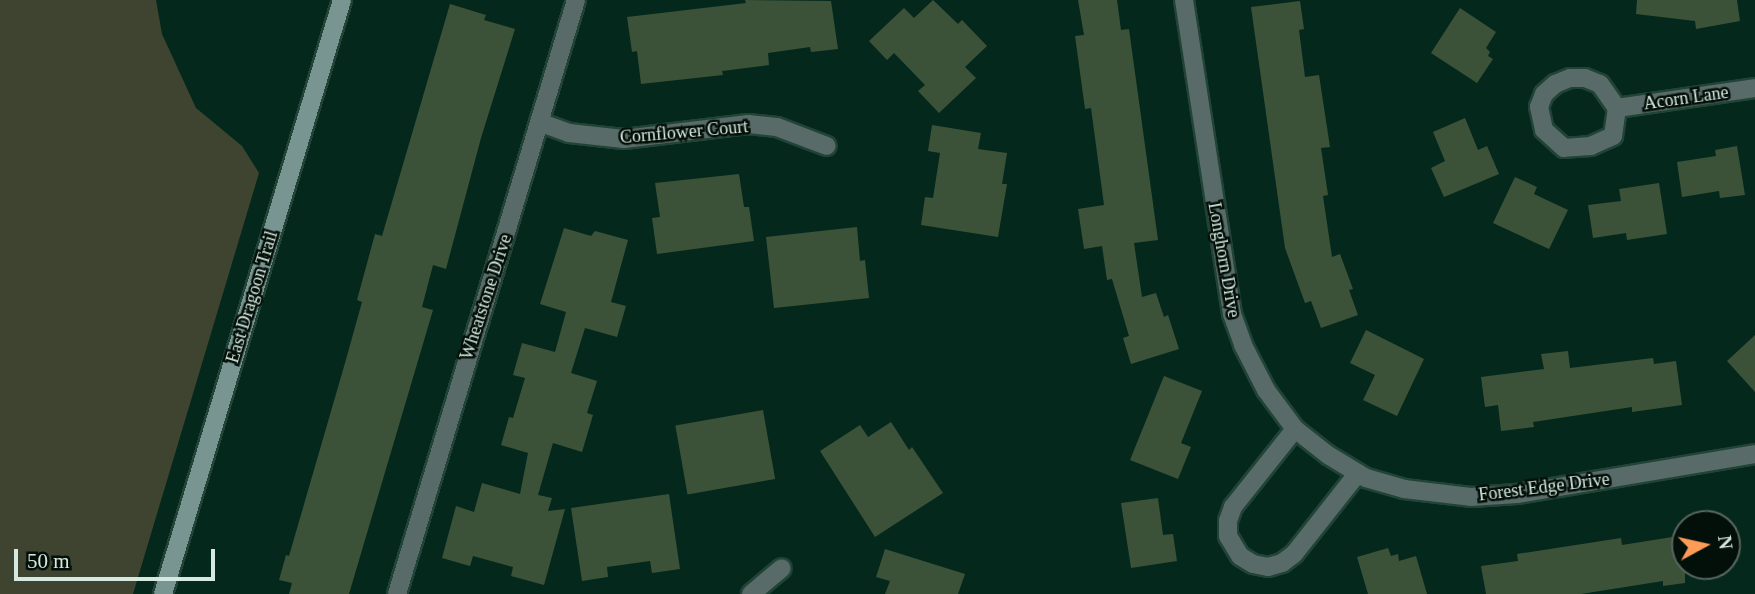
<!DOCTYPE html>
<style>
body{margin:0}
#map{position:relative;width:1755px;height:594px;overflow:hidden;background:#04291c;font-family:Georgia,serif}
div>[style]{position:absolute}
.green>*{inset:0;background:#3f4430}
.building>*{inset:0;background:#3b5239;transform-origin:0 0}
.roads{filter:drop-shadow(2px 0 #214437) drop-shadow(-2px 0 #214437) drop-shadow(0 2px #214437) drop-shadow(0 -2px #214437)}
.street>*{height:18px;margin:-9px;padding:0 9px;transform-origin:9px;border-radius:9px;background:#596b69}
.secondary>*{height:18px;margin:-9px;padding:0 9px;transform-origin:9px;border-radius:9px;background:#789591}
span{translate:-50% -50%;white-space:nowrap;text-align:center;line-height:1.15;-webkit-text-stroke:5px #030f09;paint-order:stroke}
.street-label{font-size:18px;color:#d6e9e0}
.north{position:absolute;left:1671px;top:510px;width:70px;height:70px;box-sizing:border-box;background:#030f09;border:2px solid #57665f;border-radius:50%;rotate:82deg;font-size:19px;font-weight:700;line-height:28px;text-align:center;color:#d6e9e0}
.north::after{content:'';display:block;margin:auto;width:24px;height:32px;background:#fe9c57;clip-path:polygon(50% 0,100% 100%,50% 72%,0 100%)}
.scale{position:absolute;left:14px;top:549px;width:201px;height:32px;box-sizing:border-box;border:4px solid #d6e9e0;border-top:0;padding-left:9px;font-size:21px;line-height:24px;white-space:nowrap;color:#d6e9e0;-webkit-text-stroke:5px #030f09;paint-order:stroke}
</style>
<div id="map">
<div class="green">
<i style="clip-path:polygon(0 0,156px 0,162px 34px,196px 108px,242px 146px,259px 173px,133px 594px,0 594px)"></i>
</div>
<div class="building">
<i style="clip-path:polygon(745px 0,831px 1px,838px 49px,811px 52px,810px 47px,768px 53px,769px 65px,722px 71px,723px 75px,641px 84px,637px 51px,632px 52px,627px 17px,746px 3px)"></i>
<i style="clip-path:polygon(933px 0,958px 24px,962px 20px,987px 46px,965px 67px,976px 78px,939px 113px,918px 91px,925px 85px,894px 53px,887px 60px,869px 41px,904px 8px,914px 18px)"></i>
<i style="clip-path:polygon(1078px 0,1117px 0,1121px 30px,1129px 29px,1158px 240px,1134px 243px,1142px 297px,1156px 293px,1164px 317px,1168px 315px,1179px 349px,1131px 364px,1123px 338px,1129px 336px,1112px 279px,1107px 280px,1102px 246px,1084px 249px,1078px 209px,1104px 205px,1091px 108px,1085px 109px,1075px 36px,1084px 35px)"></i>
<i style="clip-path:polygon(1637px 0,1737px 0,1740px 21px,1696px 29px,1695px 21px,1636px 14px)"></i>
<i style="clip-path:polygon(1300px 1px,1304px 29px,1299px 30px,1305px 77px,1319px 75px,1330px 147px,1321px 148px,1328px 195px,1323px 196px,1332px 257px,1340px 254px,1353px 289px,1349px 290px,1358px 315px,1321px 328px,1311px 301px,1305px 303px,1285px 248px,1251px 7px)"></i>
<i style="clip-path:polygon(450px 4px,486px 15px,484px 20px,515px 29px,481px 138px,446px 269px,433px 265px,422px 307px,433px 310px,349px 594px,289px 594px,292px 583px,279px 580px,286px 555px,289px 556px,345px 363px,362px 302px,357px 300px,375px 234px,382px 236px)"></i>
<i style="clip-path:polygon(1460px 8px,1496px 32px,1486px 48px,1490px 52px,1488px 56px,1493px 59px,1477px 83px,1431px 53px)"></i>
<i style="clip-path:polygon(1465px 118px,1478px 150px,1487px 146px,1499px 174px,1444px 197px,1431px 168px,1445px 161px,1433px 132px)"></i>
<i style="clip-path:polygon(932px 125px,981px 133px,978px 149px,1007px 153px,1002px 184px,1007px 184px,998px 237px,921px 225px,925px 197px,933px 198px,940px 153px,928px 151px)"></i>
<i style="clip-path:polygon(1737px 146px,1745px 195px,1720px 198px,1719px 191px,1682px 197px,1677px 162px,1716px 156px,1715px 150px)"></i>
<i style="clip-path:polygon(739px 174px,744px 207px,749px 207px,754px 241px,657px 254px,652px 218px,660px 217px,655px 183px)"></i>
<i style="clip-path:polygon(1515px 177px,1537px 187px,1534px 194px,1568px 210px,1549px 249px,1493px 223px)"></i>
<i style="clip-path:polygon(1659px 183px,1667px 234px,1627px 240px,1626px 233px,1593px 238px,1588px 205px,1621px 201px,1619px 189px)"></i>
<i style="clip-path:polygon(857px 227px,860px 261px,865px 260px,869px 298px,774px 308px,766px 237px)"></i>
<i style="clip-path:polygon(564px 228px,591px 236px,595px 231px,628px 240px,611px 302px,626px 306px,617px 337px,585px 328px,571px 373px,597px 381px,587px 413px,593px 415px,582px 452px,553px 443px,538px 495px,552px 498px,548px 511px,565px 509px,544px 585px,511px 576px,513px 567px,473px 556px,470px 566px,442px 558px,456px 506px,474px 512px,482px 483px,520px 494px,528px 453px,501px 445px,509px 417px,513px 418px,525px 378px,513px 375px,522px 343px,555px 352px,566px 312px,540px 304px)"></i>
<i style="clip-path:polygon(1366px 330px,1424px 359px,1397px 416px,1363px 400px,1375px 375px,1350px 363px)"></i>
<i style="clip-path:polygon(1755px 335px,1755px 392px,1727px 361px)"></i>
<i style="clip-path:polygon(1568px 351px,1570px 368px,1653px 358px,1654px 364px,1676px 361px,1682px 405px,1632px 412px,1632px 407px,1533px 422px,1534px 427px,1501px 431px,1498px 405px,1485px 407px,1481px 377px,1544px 369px,1541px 354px)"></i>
<i style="clip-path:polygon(1164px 376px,1202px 391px,1181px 443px,1191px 447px,1178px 479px,1130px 460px)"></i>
<i style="left:763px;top:410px;width:70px;height:89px;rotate:80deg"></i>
<i style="clip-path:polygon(891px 422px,909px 450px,912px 447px,943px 493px,875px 537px,820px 451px,860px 425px,868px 437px)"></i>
<i style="clip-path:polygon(669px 494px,680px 569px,652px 573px,650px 561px,607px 567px,608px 577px,582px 581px,571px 508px)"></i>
<i style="clip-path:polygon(1158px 498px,1163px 535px,1173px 534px,1177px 561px,1131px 568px,1121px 503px)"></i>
<i style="clip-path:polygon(1685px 535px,1685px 583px,1663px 586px,1663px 581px,1581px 594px,1486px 594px,1481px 566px,1518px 561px,1517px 554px,1621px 538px,1622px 545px)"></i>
<i style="clip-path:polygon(1388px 548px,1391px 556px,1398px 554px,1399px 561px,1416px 556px,1427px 594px,1368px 594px,1357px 557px)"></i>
<i style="clip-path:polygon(885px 549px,965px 574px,958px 594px,885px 594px,890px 581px,876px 577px)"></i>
</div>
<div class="roads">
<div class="street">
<i style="left:1184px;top:0;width:318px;rotate:81.3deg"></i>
<i style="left:1232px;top:314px;width:33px;rotate:70deg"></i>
<i style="left:1243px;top:345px;width:51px;rotate:62.9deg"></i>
<i style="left:1266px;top:390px;width:49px;rotate:53.4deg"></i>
<i style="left:1295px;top:429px;width:42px;rotate:38.2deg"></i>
<i style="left:1328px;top:455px;width:44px;rotate:31.2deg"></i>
<i style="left:1366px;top:478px;width:40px;rotate:16deg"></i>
<i style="left:1404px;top:489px;width:67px;rotate:6.8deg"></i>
<i style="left:1471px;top:497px;width:46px;rotate:-3.7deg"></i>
<i style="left:1517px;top:494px;width:241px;rotate:-9.5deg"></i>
<i style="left:1617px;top:108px;width:28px;rotate:98deg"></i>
<i style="left:1613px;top:136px;width:24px;rotate:156deg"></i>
<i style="left:1591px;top:146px;width:27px;rotate:176deg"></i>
<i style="left:1564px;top:148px;width:27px;rotate:-138deg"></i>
<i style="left:1544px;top:130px;width:24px;rotate:-102deg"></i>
<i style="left:1539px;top:107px;width:14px;rotate:-69deg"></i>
<i style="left:1544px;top:94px;width:15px;rotate:-42deg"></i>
<i style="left:1555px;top:84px;width:16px;rotate:-22deg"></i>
<i style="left:1570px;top:78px;width:15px"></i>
<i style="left:1585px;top:78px;width:16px;rotate:22deg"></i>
<i style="left:1600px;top:84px;width:29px;rotate:55deg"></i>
<i style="left:1617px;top:108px;width:139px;rotate:-8.2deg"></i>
<i style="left:539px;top:122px;width:32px;rotate:20deg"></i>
<i style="left:569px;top:133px;width:55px;rotate:6.2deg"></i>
<i style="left:624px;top:139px;width:125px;rotate:-6.9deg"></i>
<i style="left:748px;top:124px;width:29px;rotate:6deg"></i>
<i style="left:777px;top:127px;width:53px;rotate:20.8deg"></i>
<i style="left:1295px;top:429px;width:100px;rotate:128.5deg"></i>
<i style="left:1233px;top:507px;width:15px;rotate:110deg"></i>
<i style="left:1228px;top:521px;width:15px;rotate:90deg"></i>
<i style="left:1228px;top:536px;width:23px;rotate:59deg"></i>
<i style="left:1240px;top:556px;width:15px;rotate:32deg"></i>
<i style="left:1253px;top:564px;width:15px;rotate:11deg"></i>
<i style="left:1268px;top:567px;width:15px;rotate:-16deg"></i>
<i style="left:1282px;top:563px;width:15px;rotate:-37deg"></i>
<i style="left:1294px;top:554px;width:103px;rotate:-51.7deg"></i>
<i style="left:397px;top:594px;width:620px;rotate:-73.23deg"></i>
<i style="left:751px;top:594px;width:40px;rotate:-40deg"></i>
</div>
<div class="secondary">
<i style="left:163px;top:594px;width:620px;rotate:-73.23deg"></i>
</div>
</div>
<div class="street-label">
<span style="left:1686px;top:98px;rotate:-8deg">Acorn Lane</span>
<span style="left:684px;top:132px;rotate:-5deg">Cornflower Court</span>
<span style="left:1224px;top:260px;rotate:80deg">Longhorn Drive</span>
<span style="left:252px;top:297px;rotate:-73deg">East Dragoon Trail</span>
<span style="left:486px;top:297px;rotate:-72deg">Wheatstone Drive</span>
<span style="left:1544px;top:487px;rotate:-7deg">Forest Edge Drive</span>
</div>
<div class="north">N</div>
<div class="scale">50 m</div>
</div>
